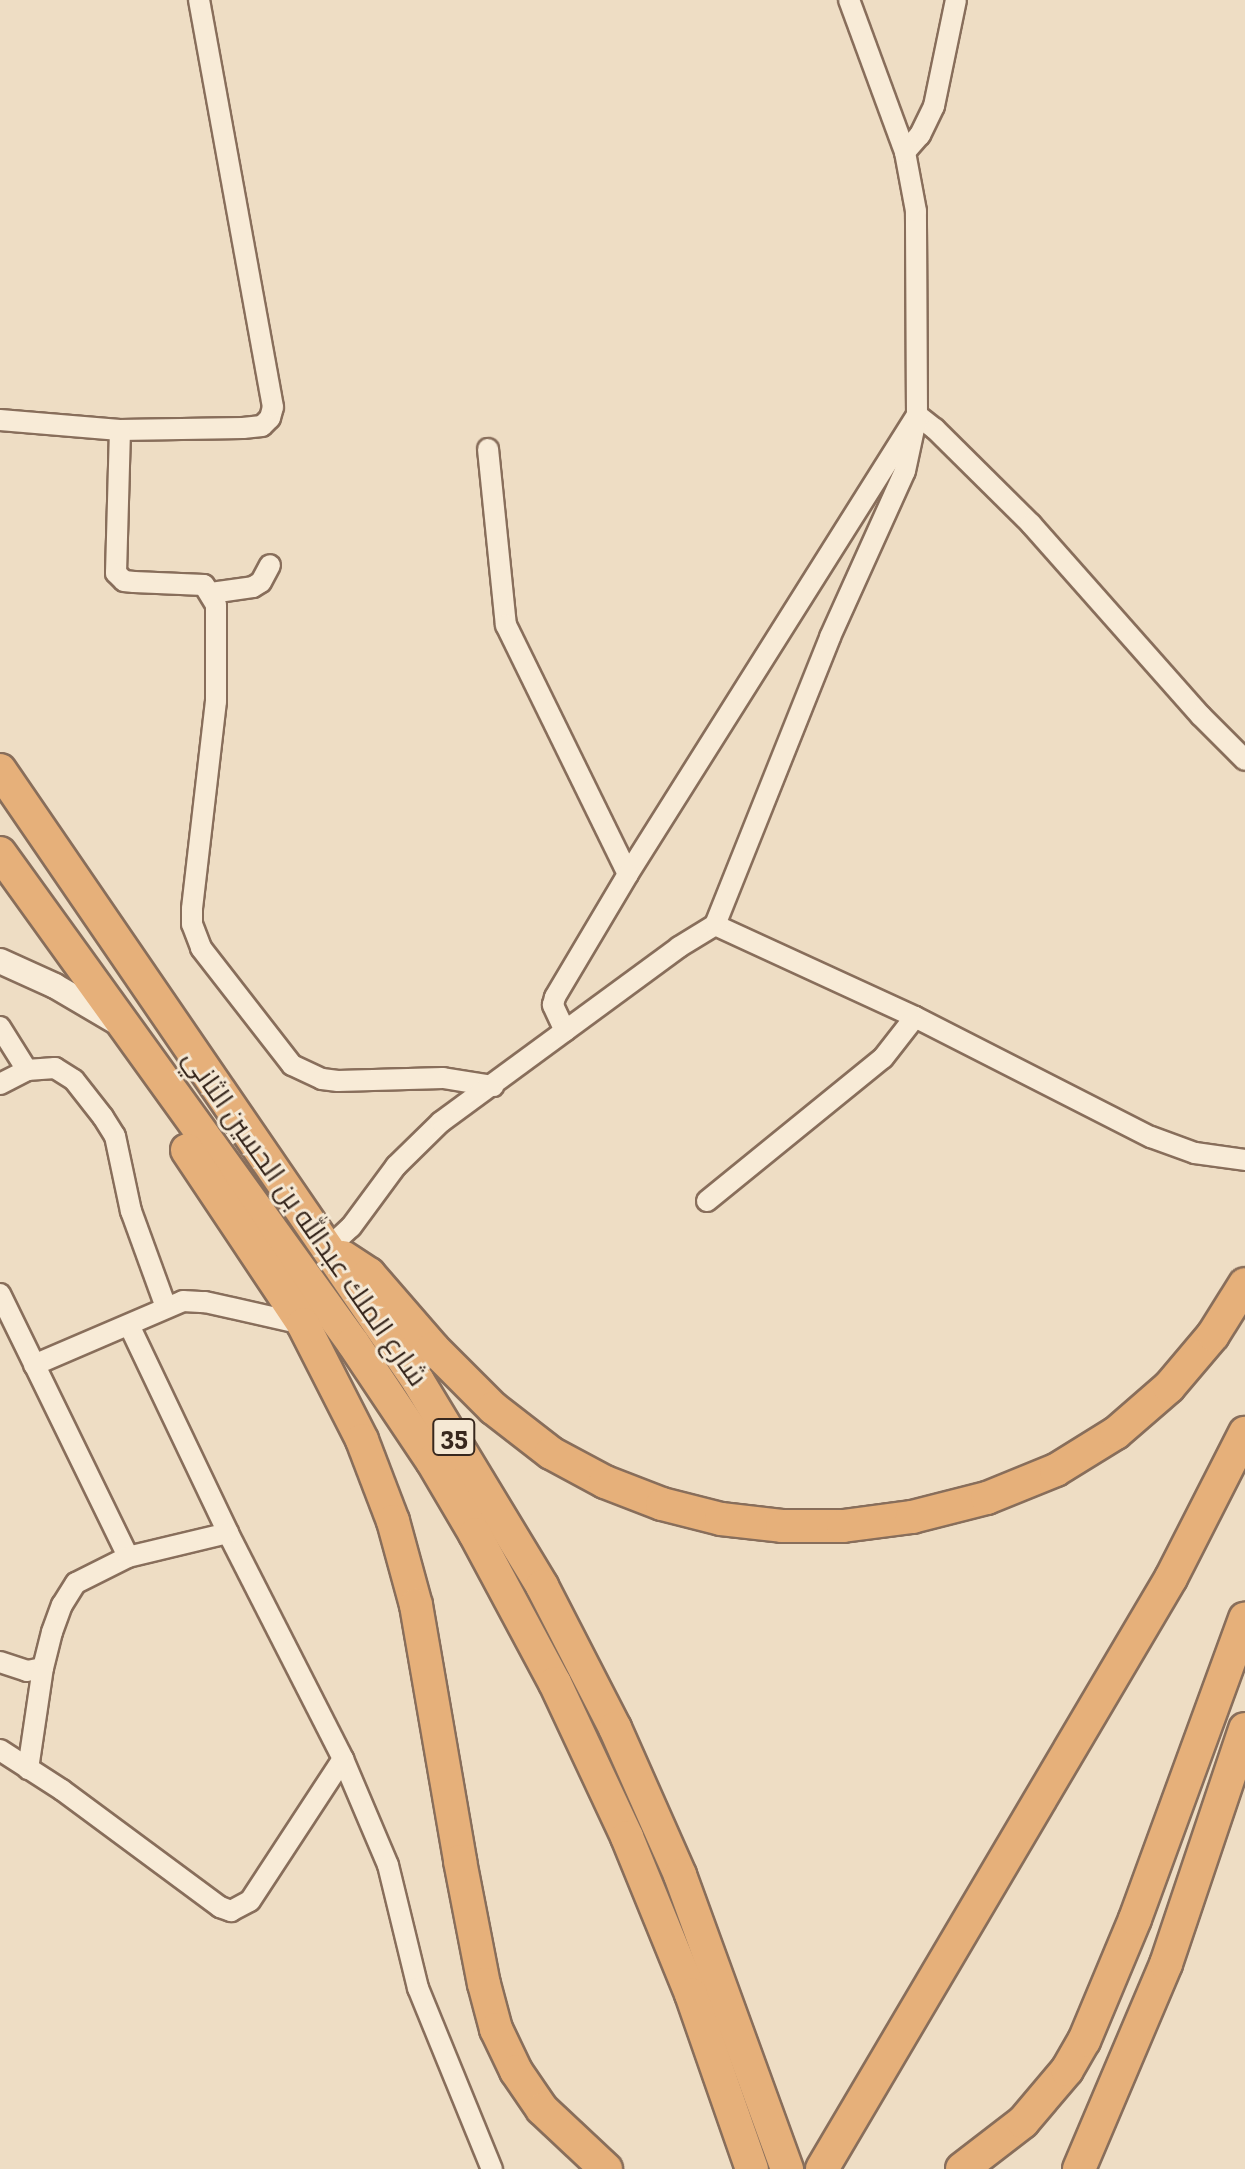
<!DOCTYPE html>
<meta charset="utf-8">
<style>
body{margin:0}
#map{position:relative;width:1245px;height:2169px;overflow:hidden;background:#eeddc4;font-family:"Zilla Slab",Cairo,serif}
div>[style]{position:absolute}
.roads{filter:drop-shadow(2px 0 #886e5b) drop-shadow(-2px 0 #886e5b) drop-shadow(0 2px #886e5b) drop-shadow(0 -2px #886e5b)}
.minor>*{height:20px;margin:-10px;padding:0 10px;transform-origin:10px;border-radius:10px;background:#f8ebd7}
.tertiary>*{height:24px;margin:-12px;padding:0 12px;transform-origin:12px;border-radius:12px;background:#f8ebd7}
.trunk>*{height:32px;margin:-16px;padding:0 16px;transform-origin:16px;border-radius:16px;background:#e6b07a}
span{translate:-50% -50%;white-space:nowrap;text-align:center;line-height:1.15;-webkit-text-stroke:6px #f5e8d4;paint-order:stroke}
.shield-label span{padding:2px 6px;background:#f5e8d4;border:2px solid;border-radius:6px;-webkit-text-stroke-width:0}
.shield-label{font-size:26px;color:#38281e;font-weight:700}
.street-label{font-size:28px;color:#38281e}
</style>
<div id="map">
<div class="roads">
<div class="minor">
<i style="left:905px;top:152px;width:23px;rotate:-49deg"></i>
<i style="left:920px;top:135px;width:32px;rotate:-64deg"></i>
<i style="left:934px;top:106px;width:108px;rotate:-78.3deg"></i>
<i style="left:0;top:420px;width:120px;rotate:4.8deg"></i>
<i style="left:120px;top:430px;width:123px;rotate:-0.9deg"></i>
<i style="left:243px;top:428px;width:19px;rotate:-6deg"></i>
<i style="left:262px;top:426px;width:11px;rotate:-45deg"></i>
<i style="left:270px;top:418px;width:11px;rotate:-75deg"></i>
<i style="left:273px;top:407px;width:414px;rotate:-100.3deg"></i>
<i style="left:120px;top:430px;width:143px;rotate:91.6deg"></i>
<i style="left:116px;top:573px;width:11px;rotate:45deg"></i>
<i style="left:124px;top:581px;width:10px;rotate:6deg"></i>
<i style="left:134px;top:582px;width:70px;rotate:2.5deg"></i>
<i style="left:204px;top:585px;width:23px;rotate:59deg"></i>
<i style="left:216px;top:605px;width:96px;rotate:90deg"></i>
<i style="left:216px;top:701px;width:209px;rotate:96.6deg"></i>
<i style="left:192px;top:909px;width:15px;rotate:90deg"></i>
<i style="left:192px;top:924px;width:26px;rotate:69deg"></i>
<i style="left:201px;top:948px;width:148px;rotate:52.1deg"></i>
<i style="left:292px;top:1065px;width:33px;rotate:25deg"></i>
<i style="left:322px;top:1079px;width:16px;rotate:7deg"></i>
<i style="left:338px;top:1081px;width:105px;rotate:-1.6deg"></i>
<i style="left:443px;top:1078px;width:51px;rotate:9.1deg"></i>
<i style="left:488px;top:449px;width:177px;rotate:84.2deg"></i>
<i style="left:506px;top:625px;width:277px;rotate:63.9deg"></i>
<i style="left:628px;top:874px;width:542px;rotate:-57.8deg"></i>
<i style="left:917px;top:415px;width:23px;rotate:38deg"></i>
<i style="left:935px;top:429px;width:135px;rotate:44.7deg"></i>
<i style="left:1031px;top:524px;width:256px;rotate:48.5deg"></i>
<i style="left:1201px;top:716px;width:62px;rotate:45deg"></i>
<i style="left:211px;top:593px;width:42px;rotate:-8.1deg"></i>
<i style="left:253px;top:587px;width:9px;rotate:-32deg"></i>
<i style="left:261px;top:582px;width:19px;rotate:-62deg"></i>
<i style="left:715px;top:925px;width:220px;rotate:24.7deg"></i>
<i style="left:915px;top:1017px;width:265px;rotate:27deg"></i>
<i style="left:1151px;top:1137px;width:47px;rotate:20deg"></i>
<i style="left:1195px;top:1153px;width:50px;rotate:8deg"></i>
<i style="left:0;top:1027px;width:51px;rotate:57.9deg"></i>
<i style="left:565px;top:1031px;width:29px;rotate:-115deg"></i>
<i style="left:553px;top:1005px;width:8px;rotate:-76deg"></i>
<i style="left:555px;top:997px;width:143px;rotate:-59.3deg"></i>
<i style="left:0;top:1084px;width:30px;rotate:-27deg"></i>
<i style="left:27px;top:1070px;width:28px;rotate:-4deg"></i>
<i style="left:55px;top:1068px;width:22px;rotate:32deg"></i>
<i style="left:74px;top:1080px;width:47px;rotate:51.9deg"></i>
<i style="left:103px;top:1117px;width:22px;rotate:58deg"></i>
<i style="left:115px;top:1136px;width:77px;rotate:78deg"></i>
<i style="left:131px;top:1211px;width:102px;rotate:70deg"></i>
<i style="left:707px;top:1201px;width:227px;rotate:-39.1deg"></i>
<i style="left:883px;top:1058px;width:52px;rotate:-52deg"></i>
<i style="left:326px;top:1250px;width:34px;rotate:-43deg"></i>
<i style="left:351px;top:1227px;width:76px;rotate:-53.6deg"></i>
<i style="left:396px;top:1166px;width:63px;rotate:-44.4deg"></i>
<i style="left:441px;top:1122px;width:295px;rotate:-36.3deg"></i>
<i style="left:679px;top:947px;width:42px;rotate:-31.4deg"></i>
<i style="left:715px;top:925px;width:310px;rotate:-68.2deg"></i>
<i style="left:830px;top:637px;width:182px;rotate:-65.7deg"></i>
<i style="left:905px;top:471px;width:57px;rotate:-77.9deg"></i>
<i style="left:917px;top:415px;width:204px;rotate:-90.3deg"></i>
<i style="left:916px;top:211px;width:60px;rotate:-100.6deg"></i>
<i style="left:905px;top:152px;width:162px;rotate:-110.2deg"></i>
<i style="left:0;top:1294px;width:292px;rotate:64deg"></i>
<i style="left:129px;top:1325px;width:230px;rotate:64.5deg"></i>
<i style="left:228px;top:1533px;width:254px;rotate:63deg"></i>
<i style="left:343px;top:1759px;width:115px;rotate:67deg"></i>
<i style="left:388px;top:1865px;width:127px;rotate:76.3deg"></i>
<i style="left:418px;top:1988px;width:196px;rotate:67.8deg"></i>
<i style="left:34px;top:1365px;width:162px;rotate:-23.2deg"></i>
<i style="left:183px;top:1301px;width:22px;rotate:3deg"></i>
<i style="left:205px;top:1302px;width:100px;rotate:12.7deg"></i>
<i style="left:0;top:1662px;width:28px;rotate:18deg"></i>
<i style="left:27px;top:1671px;width:16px;rotate:-11deg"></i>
<i style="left:0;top:1750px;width:74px;rotate:32.8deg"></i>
<i style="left:62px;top:1790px;width:197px;rotate:36.5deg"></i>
<i style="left:220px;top:1907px;width:12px;rotate:20deg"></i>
<i style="left:231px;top:1911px;width:21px;rotate:-28deg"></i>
<i style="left:250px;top:1901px;width:170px;rotate:-56.8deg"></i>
<i style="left:28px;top:1769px;width:102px;rotate:-81.6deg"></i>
<i style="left:43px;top:1668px;width:37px;rotate:-76deg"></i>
<i style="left:52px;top:1632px;width:29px;rotate:-70deg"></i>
<i style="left:62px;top:1605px;width:26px;rotate:-58deg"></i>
<i style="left:76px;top:1583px;width:58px;rotate:-26.6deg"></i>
<i style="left:128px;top:1557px;width:103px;rotate:-13.5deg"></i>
</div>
<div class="tertiary">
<i style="left:0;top:961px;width:60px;rotate:24.4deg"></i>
<i style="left:55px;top:986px;width:73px;rotate:30.4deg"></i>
</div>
<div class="trunk">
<i style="left:0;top:770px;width:740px;rotate:55.62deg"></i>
<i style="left:418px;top:1381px;width:240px;rotate:58.8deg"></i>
<i style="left:542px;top:1586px;width:160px;rotate:62.8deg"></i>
<i style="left:615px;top:1728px;width:161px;rotate:66.1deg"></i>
<i style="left:680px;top:1875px;width:313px;rotate:70deg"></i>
<i style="left:0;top:853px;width:604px;rotate:54.23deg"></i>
<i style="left:353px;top:1343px;width:142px;rotate:56.2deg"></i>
<i style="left:432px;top:1461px;width:85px;rotate:59.5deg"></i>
<i style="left:475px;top:1534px;width:169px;rotate:61.8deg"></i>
<i style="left:555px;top:1683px;width:170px;rotate:64.9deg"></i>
<i style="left:627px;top:1837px;width:170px;rotate:67.8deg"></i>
<i style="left:691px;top:1994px;width:185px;rotate:70.8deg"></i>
<i style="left:187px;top:1150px;width:209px;rotate:56.3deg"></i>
<i style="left:303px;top:1324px;width:130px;rotate:63deg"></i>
<i style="left:362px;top:1440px;width:87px;rotate:69.1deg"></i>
<i style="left:393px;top:1521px;width:87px;rotate:74.7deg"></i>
<i style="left:416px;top:1605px;width:260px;rotate:80.2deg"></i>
<i style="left:460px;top:1861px;width:125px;rotate:79deg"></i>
<i style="left:484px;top:1984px;width:47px;rotate:75.1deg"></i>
<i style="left:496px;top:2029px;width:47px;rotate:64.5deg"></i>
<i style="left:516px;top:2071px;width:46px;rotate:55.6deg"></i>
<i style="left:542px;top:2109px;width:88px;rotate:43.2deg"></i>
<i style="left:343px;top:1257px;width:31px;rotate:33deg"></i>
<i style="left:369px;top:1274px;width:98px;rotate:49.1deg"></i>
<i style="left:433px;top:1348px;width:85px;rotate:45deg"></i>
<i style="left:493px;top:1408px;width:73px;rotate:37.8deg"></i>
<i style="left:551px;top:1453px;width:61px;rotate:28.2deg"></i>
<i style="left:605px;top:1482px;width:61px;rotate:21.1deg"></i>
<i style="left:662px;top:1504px;width:61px;rotate:14.3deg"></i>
<i style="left:721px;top:1519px;width:61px;rotate:6.5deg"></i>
<i style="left:782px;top:1526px;width:61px"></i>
<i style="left:843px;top:1526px;width:70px;rotate:-7.4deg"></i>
<i style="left:912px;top:1517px;width:77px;rotate:-14.2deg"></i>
<i style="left:987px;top:1498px;width:74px;rotate:-22.1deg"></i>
<i style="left:1056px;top:1470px;width:70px;rotate:-31.7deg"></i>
<i style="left:1116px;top:1433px;width:70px;rotate:-41deg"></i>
<i style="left:1169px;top:1387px;width:68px;rotate:-49.8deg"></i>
<i style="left:1213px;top:1335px;width:60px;rotate:-57.9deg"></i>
<i style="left:822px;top:2169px;width:686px;rotate:-59.44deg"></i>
<i style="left:1171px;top:1578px;width:163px;rotate:-63deg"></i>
<i style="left:962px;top:2169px;width:77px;rotate:-37.6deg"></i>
<i style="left:1023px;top:2122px;width:68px;rotate:-49.8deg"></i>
<i style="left:1067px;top:2070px;width:34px;rotate:-60deg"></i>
<i style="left:1084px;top:2041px;width:132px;rotate:-67.3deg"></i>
<i style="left:1135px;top:1919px;width:320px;rotate:-69.9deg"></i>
<i style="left:1079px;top:2169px;width:223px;rotate:-67deg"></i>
<i style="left:1166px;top:1964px;width:248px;rotate:-71.4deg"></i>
</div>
</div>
<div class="shield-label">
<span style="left:454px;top:1437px">35</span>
</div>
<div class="street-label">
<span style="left:305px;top:1218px;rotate:55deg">شارع الملك عبدالله بن الحسين الثاني</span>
</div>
</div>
